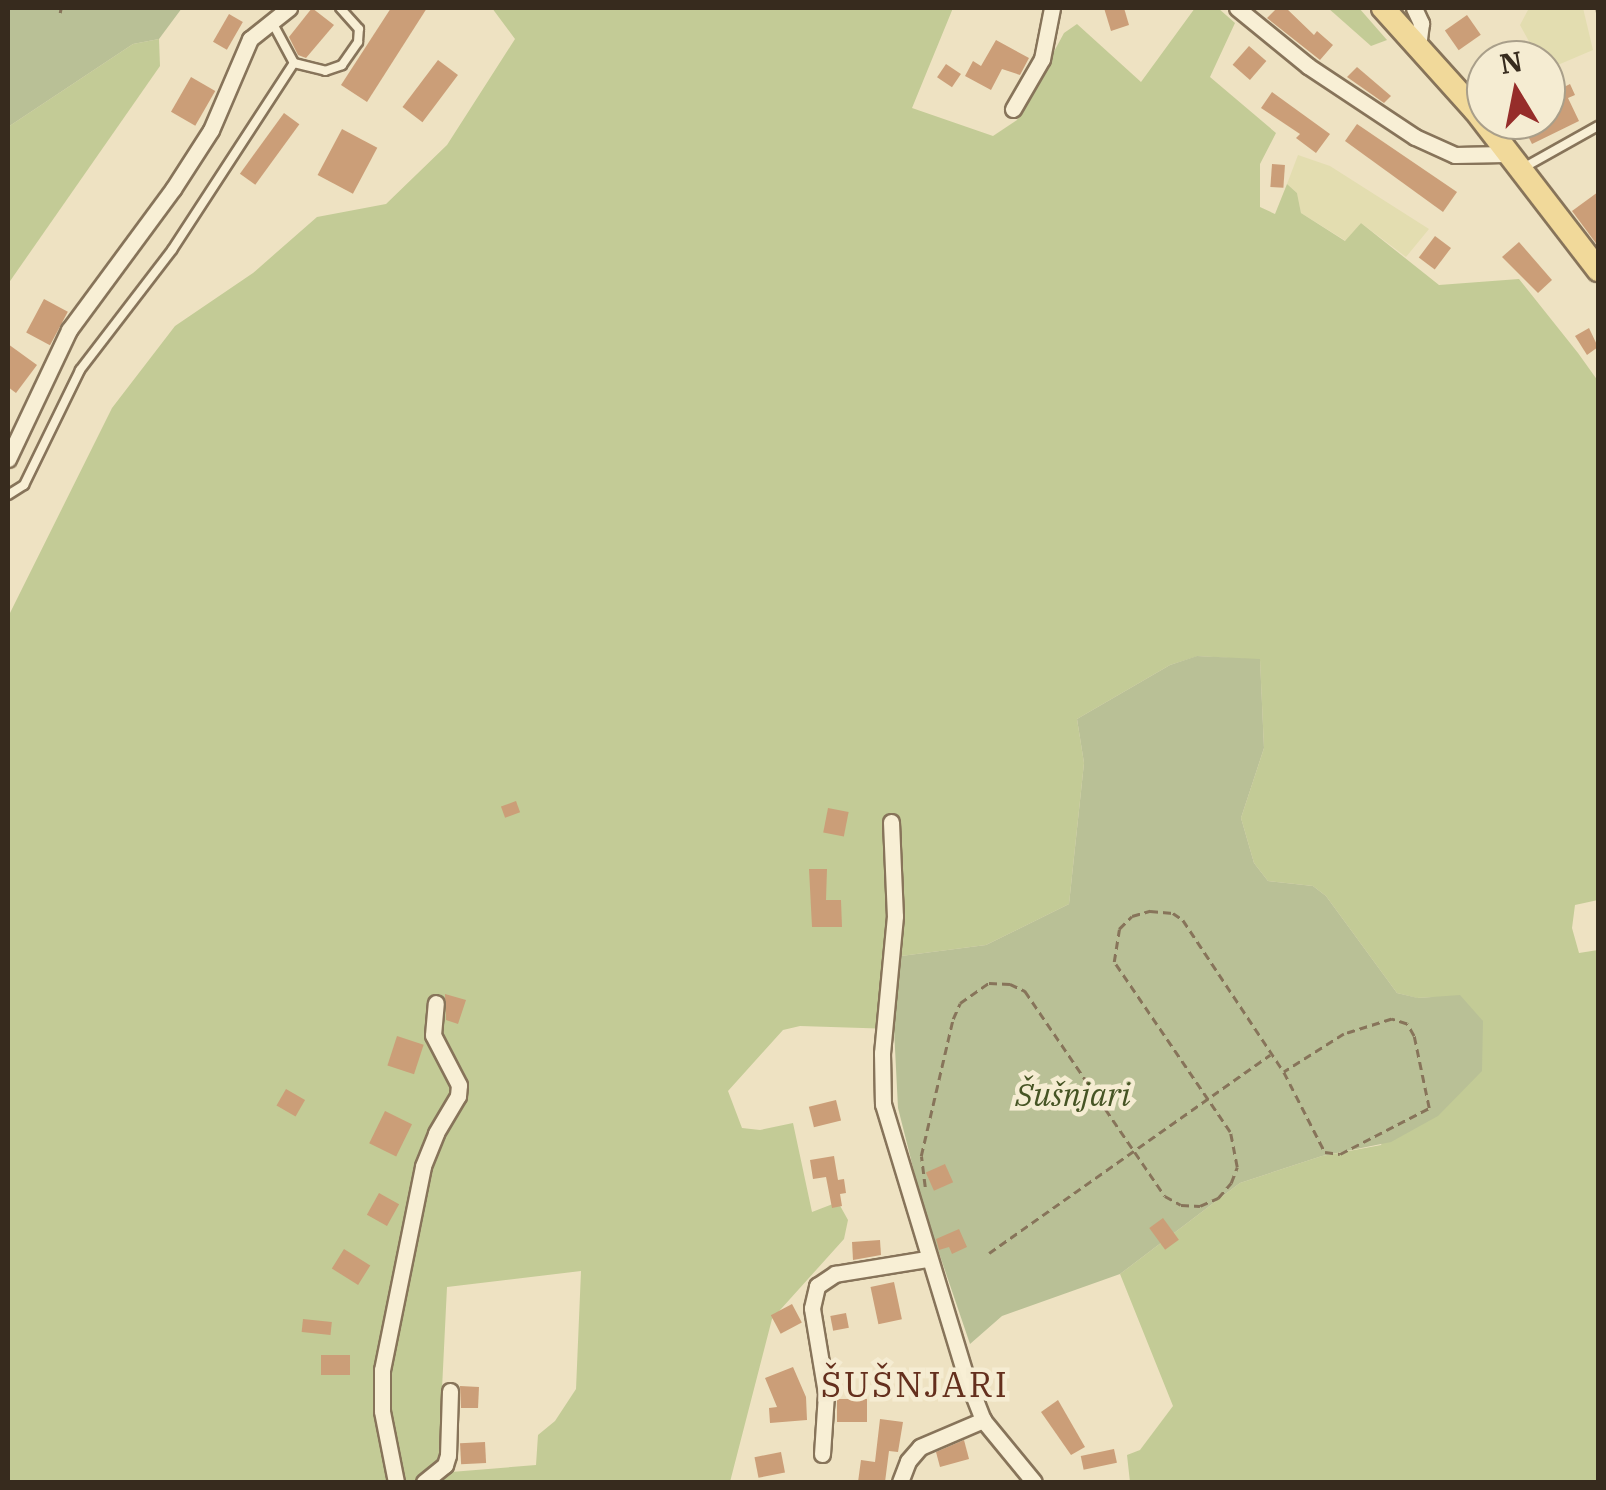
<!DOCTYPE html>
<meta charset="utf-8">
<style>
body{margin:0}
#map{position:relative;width:1606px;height:1490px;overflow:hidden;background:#eee2c2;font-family:"IBM Plex Serif",serif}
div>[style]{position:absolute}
.farmland>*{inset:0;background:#e3ddb0}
.green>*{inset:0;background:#c3cb96}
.cemetery>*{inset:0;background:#b9c096}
.building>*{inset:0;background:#cb9e78;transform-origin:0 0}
.path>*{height:2.5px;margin-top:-1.25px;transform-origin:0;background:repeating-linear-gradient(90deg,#87745a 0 8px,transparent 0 13px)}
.roads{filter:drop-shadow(2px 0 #87745a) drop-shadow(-2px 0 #87745a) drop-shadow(0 2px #87745a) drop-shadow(0 -2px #87745a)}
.lane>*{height:8px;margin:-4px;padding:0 4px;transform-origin:4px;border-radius:4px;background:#f8efd5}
.street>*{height:15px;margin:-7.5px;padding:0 7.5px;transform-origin:7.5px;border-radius:7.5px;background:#f8efd5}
.primary>*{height:22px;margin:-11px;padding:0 11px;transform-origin:11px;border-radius:11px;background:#f1d99a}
span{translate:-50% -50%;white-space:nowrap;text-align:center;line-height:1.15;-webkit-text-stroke:9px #f5ecd2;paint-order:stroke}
.park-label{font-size:32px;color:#465424;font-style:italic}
.neighbourhood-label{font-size:35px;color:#642f1d;letter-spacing:2.5px}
.frame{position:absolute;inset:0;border:10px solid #372b1e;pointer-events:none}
.north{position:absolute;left:1466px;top:40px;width:100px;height:100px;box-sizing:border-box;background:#f5ecd2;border:2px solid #a99f8a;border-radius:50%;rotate:350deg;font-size:28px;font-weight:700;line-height:40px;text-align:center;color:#372b1e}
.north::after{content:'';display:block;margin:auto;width:35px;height:45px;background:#962d2a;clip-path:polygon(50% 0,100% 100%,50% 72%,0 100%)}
</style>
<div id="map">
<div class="farmland">
<i style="clip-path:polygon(1529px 8px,1583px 8px,1593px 50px,1546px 70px,1546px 60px,1539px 60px,1520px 25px)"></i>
<i style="clip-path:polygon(1298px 155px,1330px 166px,1429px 229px,1406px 257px,1361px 223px,1346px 241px,1301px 213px,1297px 193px,1287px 184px)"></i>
</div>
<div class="green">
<i style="clip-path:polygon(evenodd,492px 8px,953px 8px,912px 108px,993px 136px,1017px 120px,1064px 33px,1077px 24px,1141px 82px,1195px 8px,1218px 8px,1235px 23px,1210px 77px,1276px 133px,1260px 164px,1260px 207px,1275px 214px,1287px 184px,1297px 193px,1301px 213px,1345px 241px,1361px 223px,1439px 285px,1519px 279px,1578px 353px,1598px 381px,1598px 900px,1575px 905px,1572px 928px,1579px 953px,1598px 950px,1598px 1482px,1130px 1482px,1127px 1455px,1140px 1450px,1173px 1406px,1120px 1274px,1240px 1183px,1322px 1156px,1381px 1145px,1436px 997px,1417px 998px,1397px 993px,1326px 896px,1313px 886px,1268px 881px,1254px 863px,1241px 818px,1264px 748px,1260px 660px,1198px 656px,1170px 665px,1077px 719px,1084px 763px,1069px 904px,986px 945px,901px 956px,894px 1029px,800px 1026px,783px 1030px,728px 1091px,742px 1128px,760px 1130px,793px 1123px,812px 1212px,838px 1202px,848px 1220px,844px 1239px,772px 1319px,730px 1482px,8px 1482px,8px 617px,112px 408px,175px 326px,253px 273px,317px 217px,386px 204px,447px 145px,515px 39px,492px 8px,581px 1271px,576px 1389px,555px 1421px,538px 1435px,536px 1465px,451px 1472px,439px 1450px,447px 1287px,581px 1271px)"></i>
<i style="clip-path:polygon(1328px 8px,1359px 8px,1387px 40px,1371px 46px)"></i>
<i style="clip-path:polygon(159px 39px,160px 66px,8px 284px,8px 127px,133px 44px)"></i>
</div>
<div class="cemetery">
<i style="clip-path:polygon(8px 8px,182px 8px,159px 39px,133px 44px,8px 127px)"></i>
<i style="clip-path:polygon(1197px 656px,1260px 659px,1264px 748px,1241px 818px,1254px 863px,1268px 881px,1313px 886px,1326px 896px,1397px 993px,1418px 998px,1460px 995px,1483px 1021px,1482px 1071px,1438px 1116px,1391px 1142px,1322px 1156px,1240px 1183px,1120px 1274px,1002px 1316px,970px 1344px,922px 1203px,898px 1108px,894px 1029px,901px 956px,986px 945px,1069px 904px,1084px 763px,1077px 719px,1170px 665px)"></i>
</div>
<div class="building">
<i style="clip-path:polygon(312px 8px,334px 25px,306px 58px,298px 55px,289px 37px)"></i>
<i style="clip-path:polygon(391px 8px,427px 8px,367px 102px,341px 85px)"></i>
<i style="clip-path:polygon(1104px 8px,1124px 8px,1129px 25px,1111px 31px)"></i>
<i style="clip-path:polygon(1277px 8px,1286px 8px,1314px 35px,1317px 31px,1333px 45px,1320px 60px,1267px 18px)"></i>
<i style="left:229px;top:14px;width:16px;height:32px;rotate:30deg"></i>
<i style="left:1467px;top:15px;width:24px;height:27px;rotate:55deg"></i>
<i style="clip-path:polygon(996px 40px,1029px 58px,1020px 75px,1002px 69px,991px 90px,965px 76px,973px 61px,981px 66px)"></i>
<i style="left:1249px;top:46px;width:23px;height:25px;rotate:41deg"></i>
<i style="left:438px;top:60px;width:25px;height:59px;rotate:37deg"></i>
<i style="left:946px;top:64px;width:18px;height:16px;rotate:34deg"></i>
<i style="clip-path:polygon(1357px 67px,1391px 96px,1384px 103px,1347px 77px)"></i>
<i style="left:191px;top:77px;width:28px;height:40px;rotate:30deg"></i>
<i style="clip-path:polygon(1570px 84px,1575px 95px,1568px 98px,1579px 121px,1532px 144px,1520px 120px,1546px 120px,1546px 96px)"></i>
<i style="clip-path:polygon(1272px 92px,1330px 134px,1316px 153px,1296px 138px,1300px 134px,1261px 108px)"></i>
<i style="left:284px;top:113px;width:19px;height:75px;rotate:36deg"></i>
<i style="clip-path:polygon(1357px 124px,1457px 192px,1443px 212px,1345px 141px)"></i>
<i style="left:342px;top:129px;width:40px;height:52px;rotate:28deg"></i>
<i style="left:1272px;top:164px;width:13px;height:23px;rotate:4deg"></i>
<i style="clip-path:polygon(1598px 192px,1598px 246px,1572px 211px)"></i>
<i style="left:1435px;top:236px;width:20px;height:27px;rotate:37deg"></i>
<i style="clip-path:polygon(1519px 242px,1552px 280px,1538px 293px,1502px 257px)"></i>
<i style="left:44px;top:299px;width:27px;height:38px;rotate:28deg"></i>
<i style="clip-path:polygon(1589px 328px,1598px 347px,1587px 355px,1575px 336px)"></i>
<i style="clip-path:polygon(8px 344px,37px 365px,16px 393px,8px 387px)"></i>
<i style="left:516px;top:801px;width:12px;height:16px;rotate:70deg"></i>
<i style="left:828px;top:808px;width:21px;height:25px;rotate:11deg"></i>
<i style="clip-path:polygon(809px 869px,827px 869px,826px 900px,841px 900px,842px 927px,812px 927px)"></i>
<i style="clip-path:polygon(445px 994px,466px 1000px,458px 1024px,446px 1020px)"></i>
<i style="left:397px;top:1036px;width:28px;height:31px;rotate:18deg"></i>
<i style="left:286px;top:1089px;width:22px;height:19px;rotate:30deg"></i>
<i style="left:836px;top:1100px;width:21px;height:28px;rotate:76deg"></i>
<i style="left:385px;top:1111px;width:30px;height:36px;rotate:26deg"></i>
<i style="clip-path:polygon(834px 1156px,838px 1180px,844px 1179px,846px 1193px,840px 1194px,842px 1206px,832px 1208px,826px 1177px,813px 1179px,810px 1160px)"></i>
<i style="left:945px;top:1164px;width:20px;height:21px;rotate:66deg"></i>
<i style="left:379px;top:1193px;width:23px;height:25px;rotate:29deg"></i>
<i style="left:1163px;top:1218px;width:27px;height:17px;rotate:54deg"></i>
<i style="clip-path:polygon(959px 1229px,967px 1247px,952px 1254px,949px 1247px,939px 1250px,936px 1239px)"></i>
<i style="clip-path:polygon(880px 1240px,881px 1255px,853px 1260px,852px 1242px)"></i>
<i style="left:344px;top:1249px;width:31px;height:23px;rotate:32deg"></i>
<i style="left:894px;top:1282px;width:38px;height:24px;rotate:78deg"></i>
<i style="left:792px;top:1304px;width:21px;height:24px;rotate:62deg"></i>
<i style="left:846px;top:1313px;width:15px;height:16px;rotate:79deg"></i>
<i style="left:303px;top:1319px;width:29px;height:13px;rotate:6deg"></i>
<i style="left:321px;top:1355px;width:29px;height:20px"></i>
<i style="clip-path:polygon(793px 1367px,806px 1397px,807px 1420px,770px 1423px,769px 1408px,777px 1407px,765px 1378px)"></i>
<i style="clip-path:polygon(460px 1386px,479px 1387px,478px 1408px,461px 1408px)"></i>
<i style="left:867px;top:1399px;width:23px;height:30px;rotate:90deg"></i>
<i style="clip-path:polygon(1058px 1400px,1085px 1447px,1071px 1455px,1041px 1412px)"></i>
<i style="clip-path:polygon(880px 1419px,903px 1422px,898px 1452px,889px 1451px,885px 1482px,858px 1482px,861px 1460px,875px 1462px)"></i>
<i style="clip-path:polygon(964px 1440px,969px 1459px,940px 1467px,936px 1452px)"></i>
<i style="left:485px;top:1442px;width:21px;height:25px;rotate:87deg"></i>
<i style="left:1114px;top:1449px;width:14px;height:34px;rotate:78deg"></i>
<i style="left:781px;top:1452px;width:21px;height:27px;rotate:79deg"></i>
</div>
<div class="path">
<i style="left:1597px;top:8px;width:6px;rotate:81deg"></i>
<i style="left:60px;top:13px;width:5px;rotate:-79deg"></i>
<i style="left:925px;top:1187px;width:31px;rotate:-97deg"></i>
<i style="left:921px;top:1156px;width:141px;rotate:-76.9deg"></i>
<i style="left:953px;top:1019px;width:17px;rotate:-66deg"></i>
<i style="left:960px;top:1003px;width:35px;rotate:-35deg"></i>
<i style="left:989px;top:983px;width:21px;rotate:3deg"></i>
<i style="left:1010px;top:984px;width:17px;rotate:25deg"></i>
<i style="left:1025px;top:991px;width:248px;rotate:55.7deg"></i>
<i style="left:1165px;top:1196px;width:18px;rotate:29deg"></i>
<i style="left:1181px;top:1205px;width:19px;rotate:3deg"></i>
<i style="left:1200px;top:1206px;width:20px;rotate:-24deg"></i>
<i style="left:1218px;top:1198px;width:20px;rotate:-49deg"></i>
<i style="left:1231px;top:1183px;width:17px;rotate:-69deg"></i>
<i style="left:1237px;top:1167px;width:36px;rotate:-101deg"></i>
<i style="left:1230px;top:1132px;width:206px;rotate:-124.3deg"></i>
<i style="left:1114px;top:962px;width:33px;rotate:-81deg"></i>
<i style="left:1119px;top:929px;width:18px;rotate:-45deg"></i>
<i style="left:1132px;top:916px;width:19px;rotate:-16deg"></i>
<i style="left:1150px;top:911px;width:23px;rotate:5deg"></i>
<i style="left:1173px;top:913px;width:12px;rotate:35deg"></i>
<i style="left:1183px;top:920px;width:182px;rotate:56.4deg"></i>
<i style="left:1284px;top:1072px;width:90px;rotate:62.9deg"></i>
<i style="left:1325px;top:1152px;width:15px;rotate:8deg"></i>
<i style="left:1340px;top:1154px;width:100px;rotate:-27.3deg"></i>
<i style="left:1429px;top:1108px;width:74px;rotate:-101.8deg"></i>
<i style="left:1414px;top:1036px;width:14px;rotate:-120deg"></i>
<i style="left:1407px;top:1024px;width:16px;rotate:-162deg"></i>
<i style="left:1392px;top:1019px;width:50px;rotate:162.6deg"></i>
<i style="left:1344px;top:1034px;width:71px;rotate:147.7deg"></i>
<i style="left:989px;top:1253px;width:344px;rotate:-35.2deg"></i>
</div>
<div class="roads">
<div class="lane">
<i style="left:294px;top:63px;width:32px;rotate:14deg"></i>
<i style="left:325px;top:71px;width:18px;rotate:-19deg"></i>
<i style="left:342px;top:65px;width:28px;rotate:-55deg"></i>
<i style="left:358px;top:42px;width:13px;rotate:-86deg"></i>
<i style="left:359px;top:29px;width:28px;rotate:-132deg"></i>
<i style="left:1523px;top:168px;width:86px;rotate:-29.2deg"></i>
<i style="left:8px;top:495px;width:19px;rotate:-32deg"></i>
<i style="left:24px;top:485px;width:128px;rotate:-64deg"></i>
<i style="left:80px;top:370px;width:151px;rotate:-52.5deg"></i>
<i style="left:172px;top:250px;width:223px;rotate:-56.9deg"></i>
<i style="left:294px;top:63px;width:47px;rotate:-118.2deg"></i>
</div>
<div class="street">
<i style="left:1237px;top:8px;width:92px;rotate:39.2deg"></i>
<i style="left:1308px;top:66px;width:128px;rotate:33.6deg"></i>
<i style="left:1415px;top:137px;width:44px;rotate:24.2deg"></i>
<i style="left:1455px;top:155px;width:50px;rotate:-1.1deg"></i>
<i style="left:1414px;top:8px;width:17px;rotate:65deg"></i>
<i style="left:1421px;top:23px;width:23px;rotate:97deg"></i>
<i style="left:1013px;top:109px;width:58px;rotate:-59.9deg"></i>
<i style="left:1042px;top:59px;width:52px;rotate:-78.9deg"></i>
<i style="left:8px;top:459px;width:143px;rotate:-64.7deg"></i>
<i style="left:69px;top:330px;width:175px;rotate:-53.6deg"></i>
<i style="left:173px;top:189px;width:70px;rotate:-57.2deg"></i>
<i style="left:211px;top:130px;width:99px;rotate:-66.8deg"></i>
<i style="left:250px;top:39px;width:50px;rotate:-38.5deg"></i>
<i style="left:891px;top:822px;width:94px;rotate:87.6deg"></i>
<i style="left:895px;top:916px;width:138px;rotate:95.4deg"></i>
<i style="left:882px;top:1053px;width:51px;rotate:88.9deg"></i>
<i style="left:883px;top:1104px;width:282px;rotate:73.1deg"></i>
<i style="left:965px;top:1374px;width:49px;rotate:68.6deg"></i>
<i style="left:983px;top:1420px;width:80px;rotate:50.6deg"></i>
<i style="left:822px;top:1454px;width:61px;rotate:-86.2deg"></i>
<i style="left:826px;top:1393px;width:86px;rotate:-99.4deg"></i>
<i style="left:812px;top:1308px;width:23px;rotate:-77deg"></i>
<i style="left:817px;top:1286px;width:22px;rotate:-34deg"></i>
<i style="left:835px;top:1274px;width:93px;rotate:-9.3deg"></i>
<i style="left:396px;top:1482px;width:72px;rotate:-101.2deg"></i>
<i style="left:382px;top:1411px;width:41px;rotate:-90deg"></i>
<i style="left:382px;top:1370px;width:208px;rotate:-78.6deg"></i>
<i style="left:423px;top:1166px;width:35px;rotate:-68deg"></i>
<i style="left:436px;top:1133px;width:43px;rotate:-59.3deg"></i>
<i style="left:458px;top:1096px;width:11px;rotate:-85deg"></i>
<i style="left:459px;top:1085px;width:56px;rotate:-117.5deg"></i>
<i style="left:433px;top:1035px;width:32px;rotate:-85deg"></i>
<i style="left:424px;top:1482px;width:27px;rotate:-39deg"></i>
<i style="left:445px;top:1465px;width:10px;rotate:-73deg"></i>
<i style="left:448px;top:1455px;width:64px;rotate:-88.2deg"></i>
<i style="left:900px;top:1482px;width:22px;rotate:-69deg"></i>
<i style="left:908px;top:1461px;width:18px;rotate:-49deg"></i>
<i style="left:920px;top:1447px;width:69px;rotate:-23.2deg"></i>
</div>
<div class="primary">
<i style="left:1383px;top:8px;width:137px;rotate:48deg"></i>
<i style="left:1475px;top:110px;width:202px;rotate:52.4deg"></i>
</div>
</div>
<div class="park-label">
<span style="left:1073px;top:1094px">Šušnjari</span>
</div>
<div class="neighbourhood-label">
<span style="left:915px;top:1384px">ŠUŠNJARI</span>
</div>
<div class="frame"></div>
<div class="north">N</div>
</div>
